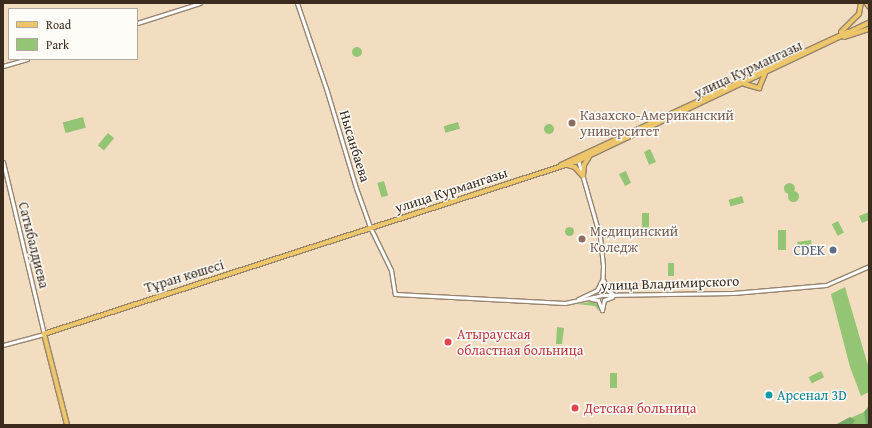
<!DOCTYPE html>
<meta charset="utf-8">
<style>
body{margin:0}
#map{position:relative;width:872px;height:428px;overflow:hidden;background:#f2ddc0;font-family:"Gentium Book Plus",serif}
div>[style]{position:absolute}
.green>*{inset:0;background:#94c575;transform-origin:0 0}
.round{border-radius:50%}
.forest>*{inset:0;background:#7a6}
.roads{filter:drop-shadow(1px 0 #96846f) drop-shadow(-1px 0 #96846f) drop-shadow(0 1px #96846f) drop-shadow(0 -1px #96846f)}
.minor>*{height:3px;margin:-1.5px;padding:0 1.5px;transform-origin:1.5px;border-radius:1.5px;background:#fff}
.major>*{height:3.5px;margin:-1.75px;padding:0 1.75px;transform-origin:1.75px;border-radius:1.75px;background:#ecc669}
.dots>*{width:11px;height:11px;translate:-50% -50%;box-sizing:border-box;border:2px solid #fdfcf7;border-radius:50%}
span{translate:-50% -50%;white-space:nowrap;text-align:center;line-height:1.15;-webkit-text-stroke:3px #fdfcf7;paint-order:stroke}
.street-label{font-size:14px;color:#3b2a1e}
.education-label{font-size:14px;color:#785e54}
.left{translate:0 -50%;text-align:left}
.service-label{font-size:14px;color:#4e5e75}
.right{translate:-100% -50%;text-align:right}
.health-label{font-size:14px;color:#be3a42}
.culture-label{font-size:14px;color:#0d838f}
.frame{position:absolute;inset:0;border:4px solid #3b2a1e;pointer-events:none}
.legend{position:absolute;left:8px;top:8px;width:130px;height:52px;box-sizing:border-box;background:#fdfcf7;border:1px solid #afa8a0;margin:0;padding:5px 7px;list-style:none;font-size:12px;color:#3b2a1e}
.legend li{display:flex;align-items:center;gap:8px;height:20px}
.legend b{width:20px;border:1px solid #afa8a0}
</style>
<div id="map">
<div class="green">
<i class="round" style="left:352px;top:47px;width:10px;height:10px"></i>
<i style="left:83px;top:117px;width:11px;height:21px;rotate:75deg"></i>
<i style="left:458px;top:122px;width:7px;height:15px;rotate:74deg"></i>
<i class="round" style="left:544px;top:124px;width:10px;height:10px"></i>
<i style="left:108px;top:133px;width:8px;height:16px;rotate:40deg"></i>
<i style="clip-path:polygon(650px 149px,656px 162px,649px 165px,644px 152px)"></i>
<i style="clip-path:polygon(626px 171px,631px 183px,625px 186px,619px 174px)"></i>
<i style="left:384px;top:181px;width:15px;height:7px;rotate:74deg"></i>
<i class="round" style="left:783.5px;top:182.5px;width:11px;height:11px"></i>
<i class="round" style="left:787.5px;top:190.5px;width:11px;height:11px"></i>
<i style="left:742px;top:196px;width:7px;height:14px;rotate:74deg"></i>
<i style="clip-path:polygon(869px 212px,869px 220px,862px 223px,859px 216px)"></i>
<i style="left:642px;top:213px;width:7px;height:15px"></i>
<i style="left:838px;top:221px;width:13px;height:7px;rotate:63deg"></i>
<i class="round" style="left:564.5px;top:226.5px;width:9px;height:9px"></i>
<i style="left:778px;top:230px;width:8px;height:20px"></i>
<i style="left:811px;top:240px;width:7px;height:14px;rotate:82deg"></i>
<i style="left:668px;top:263px;width:6px;height:13px"></i>
<i style="clip-path:polygon(845px 287px,869px 369px,869px 392px,861px 396px,850px 367px,831px 294px)"></i>
<i style="clip-path:polygon(597px 301px,599px 311px,595px 306px,577px 304px)"></i>
<i style="clip-path:polygon(557px 327px,564px 328px,562px 344px,556px 344px)"></i>
<i style="left:821px;top:371px;width:7px;height:14px;rotate:63deg"></i>
<i style="left:610px;top:373px;width:7px;height:15px"></i>
<i style="clip-path:polygon(869px 406px,869px 425px,835px 425px,864px 412px)"></i>
</div>
<div class="forest">
<i style="clip-path:polygon(869px 406px,869px 425px,866px 425px,864px 412px)"></i>
<i style="clip-path:polygon(850px 417px,855px 420px,852px 425px,835px 425px)"></i>
</div>
<div class="roads">
<div class="minor">
<i style="left:297px;top:3px;width:90px;rotate:71.2deg"></i>
<i style="left:326px;top:88px;width:104px;rotate:73.3deg"></i>
<i style="left:356px;top:188px;width:41px;rotate:70.3deg"></i>
<i style="left:370px;top:227px;width:48px;rotate:64deg"></i>
<i style="left:391px;top:270px;width:24px;rotate:81deg"></i>
<i style="left:395px;top:294px;width:170px;rotate:3deg"></i>
<i style="left:565px;top:303px;width:38px;rotate:-12deg"></i>
<i style="left:602px;top:295px;width:131px;rotate:-0.9deg"></i>
<i style="left:733px;top:293px;width:93px;rotate:-4.9deg"></i>
<i style="left:826px;top:285px;width:47px;rotate:-23.8deg"></i>
<i style="left:137px;top:23px;width:66px;rotate:-17.6deg"></i>
<i style="left:3px;top:66px;width:25px;rotate:-16deg"></i>
<i style="left:578px;top:160px;width:80px;rotate:74.1deg"></i>
<i style="left:600px;top:237px;width:29px;rotate:84deg"></i>
<i style="left:603px;top:266px;width:29px;rotate:92deg"></i>
<i style="left:3px;top:162px;width:177px;rotate:76.6deg"></i>
<i style="left:44px;top:334px;width:42px;rotate:165deg"></i>
<i style="left:604px;top:281px;width:8px;rotate:76deg"></i>
<i style="left:606px;top:289px;width:10px;rotate:37deg"></i>
<i style="left:578px;top:299px;width:21px;rotate:-25deg"></i>
<i style="left:597px;top:290px;width:11px;rotate:-63deg"></i>
<i style="left:591px;top:299px;width:7px;rotate:8deg"></i>
<i style="left:598px;top:300px;width:11px;rotate:68deg"></i>
<i style="left:602px;top:310px;width:10px;rotate:-79deg"></i>
<i style="left:604px;top:300px;width:9px;rotate:-21deg"></i>
</div>
<div class="major">
<i style="left:867px;top:3px;width:4px;rotate:56deg"></i>
<i style="left:841px;top:32px;width:25px;rotate:-45deg"></i>
<i style="left:859px;top:14px;width:11px;rotate:-80deg"></i>
<i style="left:844px;top:37px;width:26px;rotate:-18deg"></i>
<i style="left:745px;top:84px;width:15px;rotate:16deg"></i>
<i style="left:759px;top:88px;width:15px;rotate:-67deg"></i>
<i style="left:561px;top:165px;width:316px;rotate:-24.9deg"></i>
<i style="left:568px;top:165px;width:7px;rotate:16deg"></i>
<i style="left:575px;top:167px;width:12px;rotate:48deg"></i>
<i style="left:583px;top:176px;width:11px;rotate:-85deg"></i>
<i style="left:584px;top:165px;width:9px;rotate:-58deg"></i>
<i style="left:67px;top:425px;width:94px;rotate:-104.2deg"></i>
<i style="left:44px;top:334px;width:561px;rotate:-17.95deg"></i>
<i style="left:578px;top:161px;width:322px;rotate:-25.4deg"></i>
</div>
</div>
<div class="dots">
<i style="left:572px;top:123px;background:#8d6e63"></i>
<i style="left:582px;top:239px;background:#8d6e63"></i>
<i style="left:833px;top:250px;background:#5c6f8a"></i>
<i style="left:448px;top:342px;background:#e0444e"></i>
<i style="left:769px;top:395px;background:#0f9aa8"></i>
<i style="left:575px;top:408px;background:#e0444e"></i>
</div>
<div class="street-label">
<span style="left:748px;top:69px;rotate:-25deg">улица Курмангазы</span>
<span style="left:355px;top:146px;rotate:73deg">Нысанбаева</span>
<span style="left:451px;top:190px;rotate:-18deg">улица Курмангазы</span>
<span style="left:34px;top:245px;rotate:76deg">Сатыбалдиева</span>
<span style="left:184px;top:276px;rotate:-17deg">Тұран көшесі</span>
<span style="left:670px;top:283px;rotate:-2deg">улица Владимирского</span>
</div>
<div class="education-label">
<span class="left" style="left:580px;top:123px">Казахско-Американский<br>университет</span>
<span class="left" style="left:590px;top:239px">Медицинский<br>Коледж</span>
</div>
<div class="service-label">
<span class="right" style="left:825px;top:250px">CDEK</span>
</div>
<div class="health-label">
<span class="left" style="left:457px;top:342px">Атырауская<br>областная больница</span>
<span class="left" style="left:584px;top:408px">Детская больница</span>
</div>
<div class="culture-label">
<span class="left" style="left:777px;top:395px">Арсенал 3D</span>
</div>
<div class="frame"></div>
<ul class="legend">
<li><b style="height:5px;background:#ecc669"></b>Road</li>
<li><b style="height:11px;background:#94c575"></b>Park</li>
</ul>
</div>
